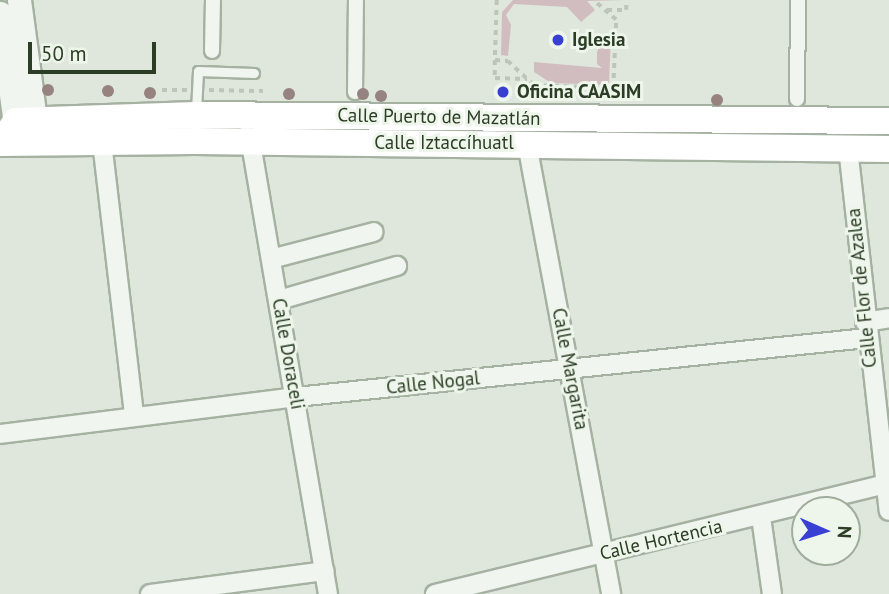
<!DOCTYPE html>
<meta charset="utf-8">
<style>
body{margin:0}
#map{position:relative;width:889px;height:594px;overflow:hidden;background:#dfe7dc;font-family:"PT Sans",sans-serif}
div>[style]{position:absolute}
.green>*{inset:0;background:#d1bdc0}
.path>*{height:3.5px;margin-top:-1.75px;transform-origin:0;background:repeating-linear-gradient(90deg,#bdc5ba 0 5px,transparent 0 10px)}
.roads{filter:drop-shadow(2px 0 #a5b1a1) drop-shadow(-2px 0 #a5b1a1) drop-shadow(0 2px #a5b1a1) drop-shadow(0 -2px #a5b1a1)}
.service>*{height:9px;margin:-4.5px;padding:0 4.5px;transform-origin:4.5px;border-radius:4.5px;background:#f0f5ef}
.pedestrian>*{height:14px;margin:-7px;padding:0 7px;transform-origin:7px;border-radius:7px;background:#f0f5ef}
.minor>*{height:18px;margin:-9px;padding:0 9px;transform-origin:9px;border-radius:9px;background:#f0f5ef}
.tertiary>*{height:23px;margin:-11.5px;padding:0 11.5px;transform-origin:11.5px;border-radius:11.5px;background:#f0f5ef}
.secondary>*{height:26px;margin:-13px;padding:0 13px;transform-origin:13px;border-radius:13px;background:#fff}
.trees>*{width:12px;height:12px;margin:-6px;border-radius:50%;background:#968380}
.dots>*{width:19px;height:19px;translate:-50% -50%;box-sizing:border-box;border:4px solid #eef5eb;border-radius:50%}
span{translate:-50% -50%;white-space:nowrap;text-align:center;line-height:1.15;-webkit-text-stroke:6px #eef5eb;paint-order:stroke}
.poi-label{font-size:19px;color:#2b3e25;font-weight:700}
.left{translate:0 -50%;text-align:left}
.street-label{font-size:19px;color:#2b3e25}
.north{position:absolute;left:791px;top:496px;width:70px;height:70px;box-sizing:border-box;background:#eef5eb;border:2px solid #a0ac9c;border-radius:50%;rotate:93deg;font-size:19px;font-weight:700;line-height:28px;text-align:center;color:#2b3e25}
.north::after{content:'';display:block;margin:auto;width:24px;height:32px;background:#3a3fd3;clip-path:polygon(50% 0,100% 100%,50% 72%,0 100%)}
.scale{position:absolute;left:28px;top:42px;width:128px;height:32px;box-sizing:border-box;border:4px solid #2b3e25;border-top:0;padding-left:9px;font-size:21px;line-height:24px;white-space:nowrap;color:#2b3e25;-webkit-text-stroke:5px #eef5eb;paint-order:stroke}
</style>
<div id="map">
<div class="green">
<i style="clip-path:polygon(513px 0,626px 0,587px 1px,595px 10px,581px 22px,567px 7px,514px 4px,506px 15px,511px 25px,508px 56px,501px 55px,502px 12px)"></i>
<i style="clip-path:polygon(606px 35px,611px 35px,609px 85px,551px 83px,534px 72px,534px 62px,602px 68px,597px 64px,597px 52px,600px 45px,606px 45px)"></i>
</div>
<div class="path">
<i style="left:497px;top:0;width:60px;rotate:91.9deg"></i>
<i style="left:495px;top:60px;width:13px;rotate:4deg"></i>
<i style="left:508px;top:61px;width:35px;rotate:43deg"></i>
<i style="left:534px;top:85px;width:79px;rotate:2.2deg"></i>
<i style="left:613px;top:88px;width:68px;rotate:-87.5deg"></i>
<i style="left:616px;top:20px;width:30px;rotate:-139deg"></i>
<i style="left:607px;top:10px;width:19px"></i>
<i style="left:626px;top:10px;width:10px;rotate:-90deg"></i>
<i style="left:495px;top:60px;width:18px;rotate:90deg"></i>
<i style="left:495px;top:78px;width:32px;rotate:2deg"></i>
<i style="left:613px;top:88px;width:18px;rotate:3deg"></i>
<i style="left:631px;top:89px;width:11px;rotate:95deg"></i>
<i style="left:162px;top:90px;width:25px"></i>
<i style="left:209px;top:90px;width:54px;rotate:1.1deg"></i>
</div>
<div class="roads">
<div class="service">
<i style="left:196px;top:111px;width:40px;rotate:-87.1deg"></i>
<i style="left:198px;top:71px;width:56px;rotate:2deg"></i>
</div>
<div class="pedestrian">
<i style="left:212px;top:51px;width:51px;rotate:-88.9deg"></i>
<i style="left:355px;top:92px;width:92px;rotate:-89.4deg"></i>
<i style="left:797px;top:99px;width:99px;rotate:-89.4deg"></i>
</div>
<div class="minor">
<i style="left:249px;top:132px;width:469px;rotate:80.3deg"></i>
<i style="left:102px;top:142px;width:275px;rotate:83.3deg"></i>
<i style="left:527px;top:144px;width:458px;rotate:79.4deg"></i>
<i style="left:848px;top:148px;width:365px;rotate:83.6deg"></i>
<i style="left:271px;top:259px;width:106px;rotate:-14.7deg"></i>
<i style="left:279px;top:300px;width:123px;rotate:-16.1deg"></i>
<i style="left:865px;top:322px;width:24px;rotate:-9deg"></i>
<i style="left:0;top:434px;width:298px;rotate:-7.1deg"></i>
<i style="left:296px;top:397px;width:574px;rotate:-5.9deg"></i>
<i style="left:761px;top:517px;width:78px;rotate:81.9deg"></i>
<i style="left:150px;top:594px;width:176px;rotate:-7.5deg"></i>
<i style="left:435px;top:594px;width:463px;rotate:-13.7deg"></i>
</div>
<div class="tertiary">
<i style="left:19px;top:0;width:136px;rotate:82.4deg"></i>
<i style="left:0;top:13px;width:126px;rotate:82.3deg"></i>
</div>
<div class="secondary">
<i style="left:0;top:143px;width:195px;rotate:-0.6deg"></i>
<i style="left:195px;top:141px;width:694px;rotate:0.66deg"></i>
<i style="left:2px;top:143px;width:26px;rotate:-58deg"></i>
<i style="left:16px;top:121px;width:180px;rotate:-1.9deg"></i>
<i style="left:196px;top:115px;width:693px;rotate:0.5deg"></i>
</div>
</div>
<div class="trees">
<i style="left:48px;top:90px"></i>
<i style="left:108px;top:91px"></i>
<i style="left:150px;top:93px"></i>
<i style="left:289px;top:94px"></i>
<i style="left:363px;top:94px"></i>
<i style="left:381px;top:96px"></i>
<i style="left:717px;top:100px"></i>
</div>
<div class="dots">
<i style="left:558px;top:40px;background:#3a3fd3"></i>
<i style="left:503px;top:92px;background:#3a3fd3"></i>
</div>
<div class="poi-label">
<span class="left" style="left:572px;top:40px">Iglesia</span>
<span class="left" style="left:517px;top:92px">Oficina CAASIM</span>
</div>
<div class="street-label">
<span style="left:439px;top:117px;rotate:1deg">Calle Puerto de Mazatlán</span>
<span style="left:444px;top:143px">Calle Iztaccíhuatl</span>
<span style="left:862px;top:288px;rotate:-96deg">Calle Flor de Azalea</span>
<span style="left:288px;top:354px;rotate:80deg">Calle Doraceli</span>
<span style="left:570px;top:369px;rotate:79deg">Calle Margarita</span>
<span style="left:433px;top:383px;rotate:-6deg">Calle Nogal</span>
<span style="left:661px;top:540px;rotate:-13deg">Calle Hortencia</span>
</div>
<div class="north">N</div>
<div class="scale">50 m</div>
</div>
